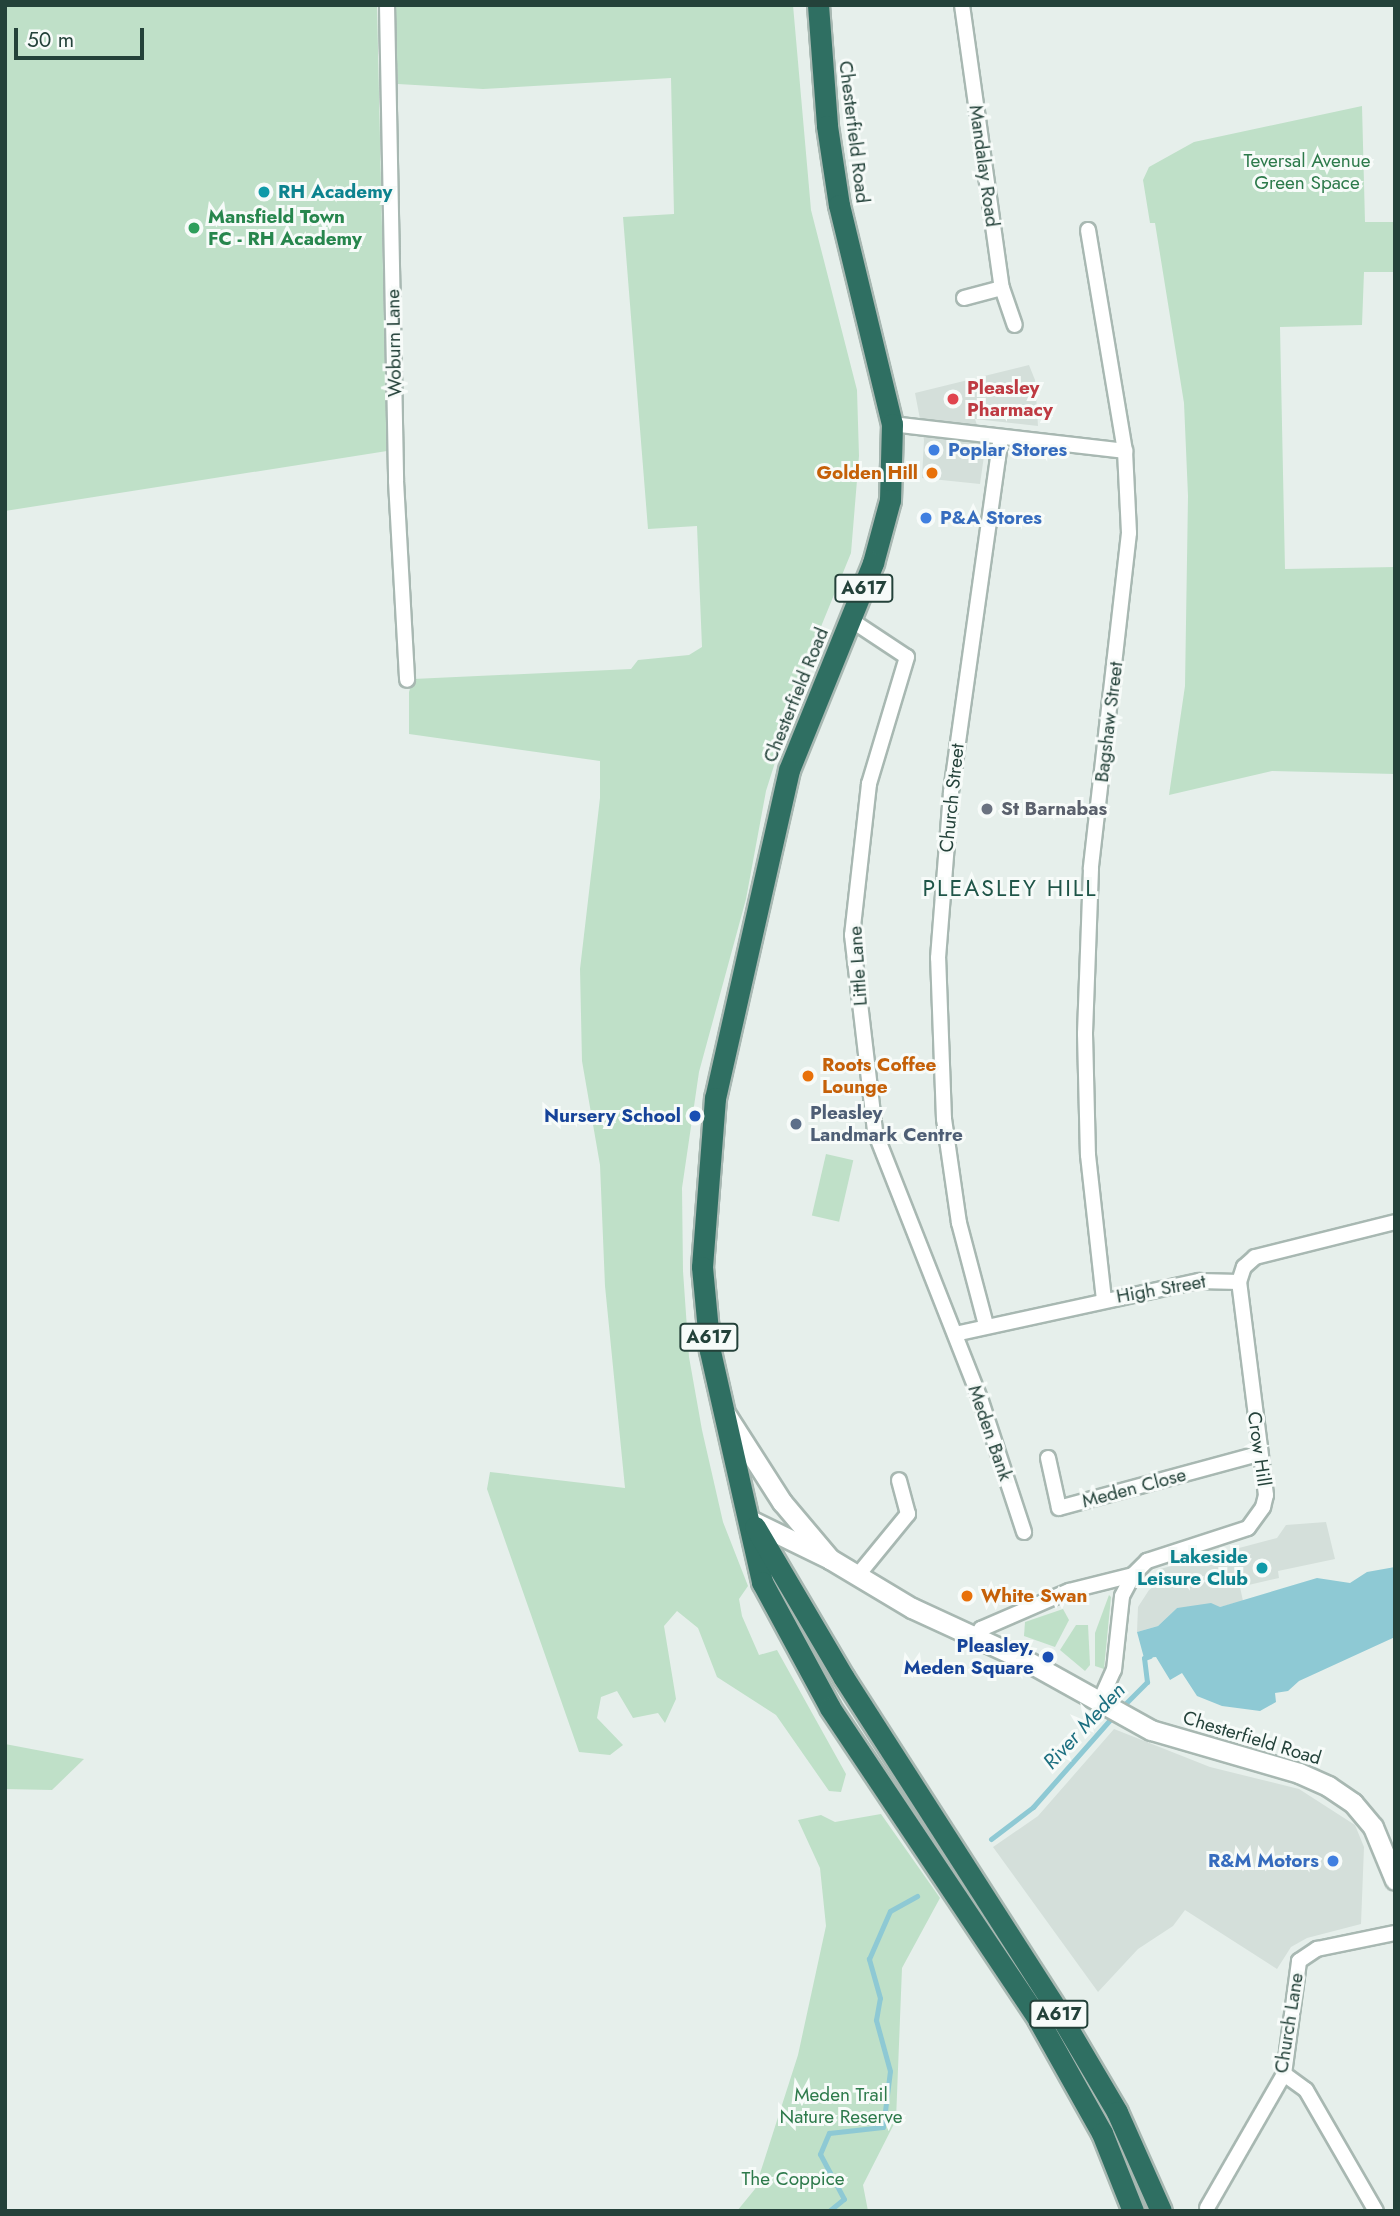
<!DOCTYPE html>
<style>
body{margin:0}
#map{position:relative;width:1400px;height:2216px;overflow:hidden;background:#e6efeb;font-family:Jost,sans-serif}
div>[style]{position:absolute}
.built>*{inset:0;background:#d4dfda}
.green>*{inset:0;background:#bfe0c8;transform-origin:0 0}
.water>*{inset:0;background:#8ec9d4}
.stream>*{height:5px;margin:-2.5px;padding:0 2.5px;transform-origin:2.5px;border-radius:2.5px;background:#8ec9d4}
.roads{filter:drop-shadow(2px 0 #a8b8b2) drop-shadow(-2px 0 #a8b8b2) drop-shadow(0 2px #a8b8b2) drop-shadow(0 -2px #a8b8b2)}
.street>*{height:14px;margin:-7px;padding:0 7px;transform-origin:7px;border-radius:7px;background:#fff}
.secondary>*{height:19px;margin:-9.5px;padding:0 9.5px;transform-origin:9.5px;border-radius:9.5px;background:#fff}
.highway>*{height:21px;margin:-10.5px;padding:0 10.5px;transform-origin:10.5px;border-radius:10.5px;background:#2f6f62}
.dots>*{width:19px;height:19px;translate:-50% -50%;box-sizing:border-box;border:4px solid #f7fbf9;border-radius:50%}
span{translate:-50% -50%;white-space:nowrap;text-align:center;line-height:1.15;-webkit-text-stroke:6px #f7fbf9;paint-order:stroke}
.shield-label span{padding:2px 5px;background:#f7fbf9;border:2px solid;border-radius:5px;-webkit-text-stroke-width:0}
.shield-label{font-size:18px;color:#24423a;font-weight:700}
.street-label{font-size:19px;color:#24423a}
.park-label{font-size:19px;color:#2d7a4b}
.culture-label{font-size:19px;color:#0d838f;font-weight:700}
.left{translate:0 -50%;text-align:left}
.right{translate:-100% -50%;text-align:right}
.leisure-label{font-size:19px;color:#27864d;font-weight:700}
.health-label{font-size:19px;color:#be3a42;font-weight:700}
.shop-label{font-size:19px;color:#366cbe;font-weight:700}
.food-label{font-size:19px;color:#c56008;font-weight:700}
.worship-label{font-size:19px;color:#5b616d;font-weight:700}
.service-label{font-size:19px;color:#4e5e75;font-weight:700}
.transit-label{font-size:19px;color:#164399;font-weight:700}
.water-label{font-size:21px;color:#1c6f80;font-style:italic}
.quarter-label{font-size:23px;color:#1f5548;letter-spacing:2px}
.frame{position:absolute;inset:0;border:7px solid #24423a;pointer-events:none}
.scale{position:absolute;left:14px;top:28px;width:130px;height:32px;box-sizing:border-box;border:4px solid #24423a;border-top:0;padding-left:9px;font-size:21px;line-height:24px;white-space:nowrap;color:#24423a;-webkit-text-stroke:5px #f7fbf9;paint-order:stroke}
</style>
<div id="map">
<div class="built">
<i style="clip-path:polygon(1029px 365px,1035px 380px,1038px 426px,975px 419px,985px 449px,980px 484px,922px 478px,924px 440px,915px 393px)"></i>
<i style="clip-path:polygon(1326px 1522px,1335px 1559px,1278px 1571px,1279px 1578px,1240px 1587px,1243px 1601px,1220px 1607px,1177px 1608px,1158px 1626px,1137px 1632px,1138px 1607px,1149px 1590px,1163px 1580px,1160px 1569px,1277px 1538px,1286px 1525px)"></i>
<i style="clip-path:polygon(1114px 1729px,1210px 1767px,1299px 1789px,1355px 1825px,1364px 1847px,1361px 1924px,1307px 1938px,1291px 1947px,1277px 1969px,1185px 1910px,1173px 1926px,1138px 1949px,1098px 1992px,993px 1847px,1038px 1816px)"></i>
</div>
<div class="green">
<i style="clip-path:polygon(5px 5px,377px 5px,387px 451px,5px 511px)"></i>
<i style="clip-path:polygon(394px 5px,793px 5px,811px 210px,857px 390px,859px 456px,851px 553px,807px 661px,766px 791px,746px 899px,699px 1072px,682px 1188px,683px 1271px,689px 1357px,702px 1430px,723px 1522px,748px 1586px,739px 1599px,742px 1616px,759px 1655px,777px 1650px,846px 1774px,841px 1792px,829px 1791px,776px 1715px,717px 1677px,698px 1628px,677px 1611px,664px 1626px,676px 1699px,665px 1723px,658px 1713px,633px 1718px,617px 1691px,601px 1697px,597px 1718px,623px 1745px,610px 1755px,579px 1752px,487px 1489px,490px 1472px,625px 1488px,605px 1286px,600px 1165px,582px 1061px,580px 969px,600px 798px,600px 761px,409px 734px,409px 692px,413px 679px,631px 669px,638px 660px,689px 655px,702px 647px,697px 526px,648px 529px,623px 217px,674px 214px,671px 78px,483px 89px,398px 84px)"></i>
<i style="clip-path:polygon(1362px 106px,1365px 222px,1395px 222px,1395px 272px,1364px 272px,1362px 325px,1280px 327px,1285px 569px,1395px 567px,1395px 774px,1272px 771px,1169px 795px,1185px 686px,1188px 496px,1184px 403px,1155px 223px,1150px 223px,1143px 180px,1149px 167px,1194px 142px)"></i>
<i style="left:826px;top:1154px;width:28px;height:63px;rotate:13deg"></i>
<i style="clip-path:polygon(1109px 1595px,1111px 1597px,1104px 1669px,1095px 1666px,1095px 1633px)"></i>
<i style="clip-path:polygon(1063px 1609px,1069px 1620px,1055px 1647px,1024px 1636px,1025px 1622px)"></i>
<i style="clip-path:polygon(1076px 1625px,1088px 1625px,1090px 1665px,1085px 1671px,1060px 1650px)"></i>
<i style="clip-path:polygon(5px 1744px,84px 1759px,52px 1790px,5px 1789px)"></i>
<i style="clip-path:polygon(881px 1814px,940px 1898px,902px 1968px,896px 2120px,863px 2185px,868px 2211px,737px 2211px,755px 2189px,798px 2055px,826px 1926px,820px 1868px,798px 1820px,821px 1815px,835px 1822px)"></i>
</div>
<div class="water">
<i style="clip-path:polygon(1395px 1567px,1395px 1637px,1299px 1681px,1288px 1691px,1275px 1693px,1276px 1702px,1260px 1711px,1222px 1706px,1197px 1696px,1182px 1673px,1170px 1680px,1156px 1657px,1144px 1658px,1137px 1632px,1158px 1626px,1177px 1608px,1211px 1603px,1220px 1607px,1317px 1578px,1350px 1583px,1367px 1572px)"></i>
</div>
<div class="stream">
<i style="left:1121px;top:1708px;width:37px;rotate:-45deg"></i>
<i style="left:1147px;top:1682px;width:24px;rotate:-97deg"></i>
<i style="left:1144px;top:1658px;width:6px;rotate:-18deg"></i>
<i style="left:991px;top:1839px;width:53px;rotate:-37.3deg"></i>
<i style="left:1033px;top:1807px;width:123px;rotate:-48.6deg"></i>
<i style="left:829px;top:2211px;width:19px;rotate:-39deg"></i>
<i style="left:844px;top:2199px;width:51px;rotate:-118.1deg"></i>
<i style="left:820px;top:2154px;width:23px;rotate:-67deg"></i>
<i style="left:829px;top:2133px;width:54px;rotate:-6.3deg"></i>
<i style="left:883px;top:2127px;width:56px;rotate:-82.9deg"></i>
<i style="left:890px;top:2071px;width:53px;rotate:-105.4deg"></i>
<i style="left:876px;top:2020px;width:22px;rotate:-80deg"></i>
<i style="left:880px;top:1998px;width:41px;rotate:-105.8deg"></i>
<i style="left:869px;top:1959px;width:52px;rotate:-66.4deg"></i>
<i style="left:890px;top:1911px;width:31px;rotate:-29deg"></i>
</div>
<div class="roads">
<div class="street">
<i style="left:387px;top:5px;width:476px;rotate:88.9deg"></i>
<i style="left:396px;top:481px;width:199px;rotate:86.8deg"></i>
<i style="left:962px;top:5px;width:286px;rotate:82deg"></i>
<i style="left:1002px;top:288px;width:39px;rotate:71deg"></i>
<i style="left:1088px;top:230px;width:224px;rotate:80.5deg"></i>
<i style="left:1125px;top:451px;width:82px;rotate:87.2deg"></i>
<i style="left:1129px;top:533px;width:338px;rotate:96.5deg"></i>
<i style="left:1091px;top:869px;width:165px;rotate:92.1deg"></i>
<i style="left:1085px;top:1034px;width:121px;rotate:88.6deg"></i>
<i style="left:1088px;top:1155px;width:145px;rotate:83.7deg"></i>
<i style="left:964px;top:298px;width:39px;rotate:-15deg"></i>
<i style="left:892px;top:424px;width:235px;rotate:6.6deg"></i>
<i style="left:851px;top:620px;width:67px;rotate:33.5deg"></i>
<i style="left:907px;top:657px;width:133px;rotate:106.7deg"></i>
<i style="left:869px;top:784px;width:152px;rotate:96.4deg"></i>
<i style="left:852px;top:935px;width:198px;rotate:83.3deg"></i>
<i style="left:875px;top:1132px;width:289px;rotate:68.5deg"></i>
<i style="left:981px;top:1401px;width:138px;rotate:71.8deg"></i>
<i style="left:986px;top:1325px;width:106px;rotate:-104.8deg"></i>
<i style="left:959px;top:1223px;width:105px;rotate:-98.2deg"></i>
<i style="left:944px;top:1119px;width:161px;rotate:-92.1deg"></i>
<i style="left:938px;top:958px;width:167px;rotate:-85.5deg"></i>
<i style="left:951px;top:792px;width:358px;rotate:-82deg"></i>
<i style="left:955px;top:1334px;width:250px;rotate:-12.3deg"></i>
<i style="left:1199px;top:1281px;width:40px;rotate:1.4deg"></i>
<i style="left:1048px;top:1458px;width:51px;rotate:77.6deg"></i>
<i style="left:1059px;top:1508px;width:206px;rotate:-15.2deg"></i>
<i style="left:858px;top:1575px;width:79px;rotate:-50.7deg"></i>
<i style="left:908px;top:1514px;width:35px;rotate:-105deg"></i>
<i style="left:977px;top:1638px;width:10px;rotate:-66deg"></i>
<i style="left:981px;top:1629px;width:96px;rotate:-23.4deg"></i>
<i style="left:1069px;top:1591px;width:66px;rotate:-14deg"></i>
<i style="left:1099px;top:1703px;width:36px;rotate:-66deg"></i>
<i style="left:1114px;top:1670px;width:74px;rotate:-83.8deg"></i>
<i style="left:1122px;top:1596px;width:24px;rotate:-62deg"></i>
<i style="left:1133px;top:1575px;width:20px;rotate:-45deg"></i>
<i style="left:1147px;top:1561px;width:106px;rotate:-18.1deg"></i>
<i style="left:1248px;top:1528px;width:26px;rotate:-54deg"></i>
<i style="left:1263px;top:1507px;width:12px;rotate:-76deg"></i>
<i style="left:1266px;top:1495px;width:215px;rotate:-97.2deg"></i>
<i style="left:1239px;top:1282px;width:16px;rotate:-72deg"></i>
<i style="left:1244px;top:1267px;width:15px;rotate:-42deg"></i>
<i style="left:1255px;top:1257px;width:144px;rotate:-14deg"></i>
<i style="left:1284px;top:2074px;width:27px;rotate:36deg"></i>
<i style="left:1306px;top:2090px;width:140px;rotate:60deg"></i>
<i style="left:1207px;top:2208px;width:155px;rotate:-60.1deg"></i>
<i style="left:1284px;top:2074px;width:114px;rotate:-82.4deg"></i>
<i style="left:1299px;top:1961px;width:22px;rotate:-34deg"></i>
<i style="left:1317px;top:1949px;width:80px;rotate:-11.6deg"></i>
</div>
<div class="secondary">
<i style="left:725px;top:1413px;width:106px;rotate:57.4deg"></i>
<i style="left:782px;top:1502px;width:75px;rotate:49.9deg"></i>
<i style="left:750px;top:1520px;width:89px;rotate:26deg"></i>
<i style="left:830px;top:1559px;width:96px;rotate:30.9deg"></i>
<i style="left:912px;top:1608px;width:124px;rotate:24.7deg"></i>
<i style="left:1025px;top:1660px;width:144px;rotate:29.1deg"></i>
<i style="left:1151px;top:1730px;width:154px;rotate:16.2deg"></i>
<i style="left:1299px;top:1773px;width:32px;rotate:24deg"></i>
<i style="left:1328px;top:1786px;width:30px;rotate:34deg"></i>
<i style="left:1353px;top:1803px;width:31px;rotate:50deg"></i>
<i style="left:1373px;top:1827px;width:57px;rotate:67.5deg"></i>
</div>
<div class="highway">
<i style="left:818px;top:5px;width:121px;rotate:85.7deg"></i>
<i style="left:827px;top:126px;width:80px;rotate:81.4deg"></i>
<i style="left:839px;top:205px;width:225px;rotate:76.4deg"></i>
<i style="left:892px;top:424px;width:76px;rotate:91.5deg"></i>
<i style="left:890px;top:500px;width:65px;rotate:105.1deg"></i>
<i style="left:873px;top:563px;width:223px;rotate:112.1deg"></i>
<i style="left:789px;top:770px;width:336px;rotate:102.7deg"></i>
<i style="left:715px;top:1098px;width:169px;rotate:94.4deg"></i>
<i style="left:702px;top:1267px;width:84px;rotate:84.6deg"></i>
<i style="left:710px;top:1351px;width:237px;rotate:77.3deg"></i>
<i style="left:762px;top:1582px;width:143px;rotate:61.6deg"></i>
<i style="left:830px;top:1708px;width:374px;rotate:56.2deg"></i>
<i style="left:1038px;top:2019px;width:131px;rotate:60.7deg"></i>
<i style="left:1102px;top:2133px;width:84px;rotate:68.3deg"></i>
<i style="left:755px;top:1527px;width:175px;rotate:59.5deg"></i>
<i style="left:844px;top:1678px;width:394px;rotate:57.3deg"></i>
<i style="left:1057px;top:2010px;width:118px;rotate:59.5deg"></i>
<i style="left:1117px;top:2112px;width:108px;rotate:66deg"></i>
</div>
</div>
<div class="dots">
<i style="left:264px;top:192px;background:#0f9aa8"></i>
<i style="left:194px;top:228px;background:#2e9e5b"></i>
<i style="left:953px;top:399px;background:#e0444e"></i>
<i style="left:934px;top:450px;background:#3f7fe0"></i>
<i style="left:932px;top:473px;background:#e8710a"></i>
<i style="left:926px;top:518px;background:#3f7fe0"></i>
<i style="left:987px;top:809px;background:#6b7280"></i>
<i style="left:808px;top:1076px;background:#e8710a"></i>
<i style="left:695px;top:1116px;background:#1a4fb4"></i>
<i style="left:796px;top:1124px;background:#5c6f8a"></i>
<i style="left:1262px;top:1568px;background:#0f9aa8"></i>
<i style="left:967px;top:1596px;background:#e8710a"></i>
<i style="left:1048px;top:1657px;background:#1a4fb4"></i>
<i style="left:1333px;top:1861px;background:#3f7fe0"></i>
</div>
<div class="shield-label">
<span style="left:864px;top:588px">A617</span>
<span style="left:709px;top:1337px">A617</span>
<span style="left:1059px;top:2014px">A617</span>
</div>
<div class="street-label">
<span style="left:854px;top:132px;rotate:83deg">Chesterfield Road</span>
<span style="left:984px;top:166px;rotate:82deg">Mandalay Road</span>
<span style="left:394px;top:343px;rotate:-91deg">Woburn Lane</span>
<span style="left:796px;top:695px;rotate:-68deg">Chesterfield Road</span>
<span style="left:1109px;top:722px;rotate:-83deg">Bagshaw Street</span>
<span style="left:952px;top:798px;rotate:-84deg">Church Street</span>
<span style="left:858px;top:966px;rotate:-94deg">Little Lane</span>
<span style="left:1161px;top:1289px;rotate:-10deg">High Street</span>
<span style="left:990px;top:1433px;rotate:71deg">Meden Bank</span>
<span style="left:1259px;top:1449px;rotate:82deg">Crow Hill</span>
<span style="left:1134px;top:1488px;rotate:-15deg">Meden Close</span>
<span style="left:1252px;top:1738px;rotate:17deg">Chesterfield Road</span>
<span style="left:1289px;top:2023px;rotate:-81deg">Church Lane</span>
</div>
<div class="park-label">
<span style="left:1307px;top:172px">Teversal Avenue<br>Green Space</span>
<span style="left:841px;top:2106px">Meden Trail<br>Nature Reserve</span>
<span style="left:793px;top:2179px">The Coppice</span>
</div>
<div class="culture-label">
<span class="left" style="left:278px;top:192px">RH Academy</span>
<span class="right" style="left:1248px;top:1568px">Lakeside<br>Leisure Club</span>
</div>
<div class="leisure-label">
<span class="left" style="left:208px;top:228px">Mansfield Town<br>FC - RH Academy</span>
</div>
<div class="health-label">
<span class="left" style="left:967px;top:399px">Pleasley<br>Pharmacy</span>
</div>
<div class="shop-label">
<span class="left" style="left:948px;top:450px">Poplar Stores</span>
<span class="left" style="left:940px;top:518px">P&amp;A Stores</span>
<span class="right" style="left:1319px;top:1861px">R&amp;M Motors</span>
</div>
<div class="food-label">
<span class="right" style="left:918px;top:473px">Golden Hill</span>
<span class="left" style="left:822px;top:1076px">Roots Coffee<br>Lounge</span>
<span class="left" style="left:981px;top:1596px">White Swan</span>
</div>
<div class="worship-label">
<span class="left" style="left:1001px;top:809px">St Barnabas</span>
</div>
<div class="service-label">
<span class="left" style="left:810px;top:1124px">Pleasley<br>Landmark Centre</span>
</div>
<div class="transit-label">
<span class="right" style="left:681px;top:1116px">Nursery School</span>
<span class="right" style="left:1034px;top:1657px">Pleasley,<br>Meden Square</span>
</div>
<div class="water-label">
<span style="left:1084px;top:1726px;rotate:-47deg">River Meden</span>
</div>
<div class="quarter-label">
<span style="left:1010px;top:888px">PLEASLEY HILL</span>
</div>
<div class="frame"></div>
<div class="scale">50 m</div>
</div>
